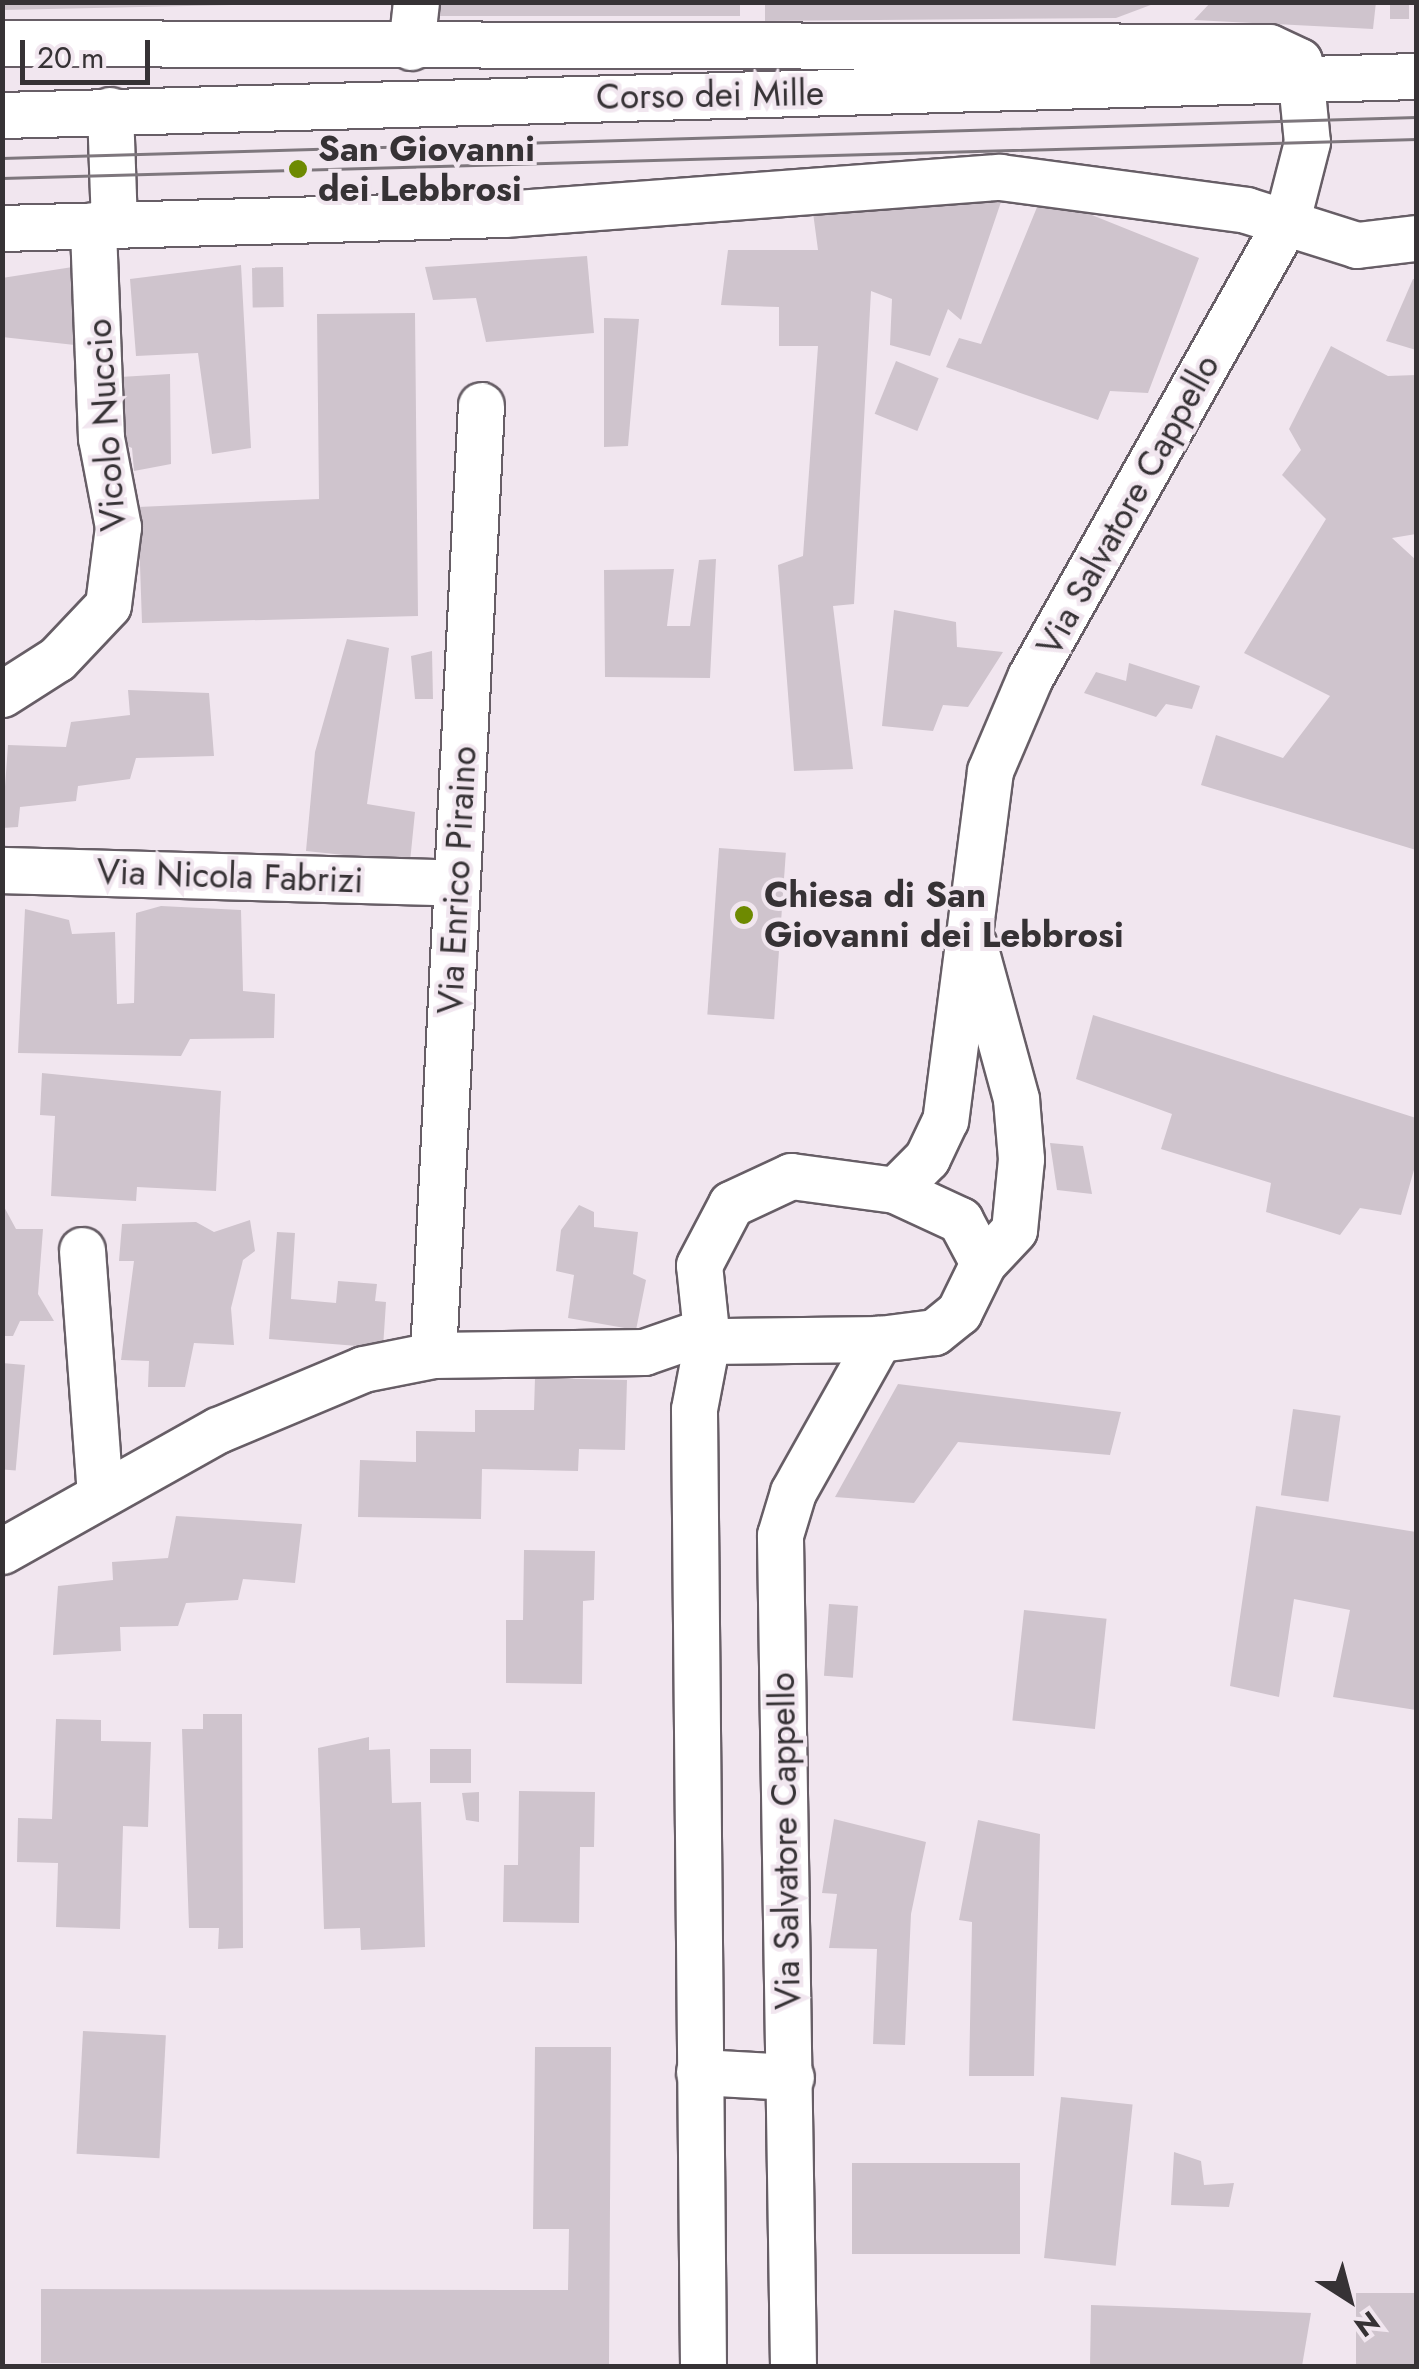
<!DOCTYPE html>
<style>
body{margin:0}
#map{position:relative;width:1419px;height:2369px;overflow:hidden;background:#f1e6ef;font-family:Jost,sans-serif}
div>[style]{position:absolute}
.building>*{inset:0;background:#cfc4cd;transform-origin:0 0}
.roads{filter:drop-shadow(2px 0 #675e66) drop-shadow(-2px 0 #675e66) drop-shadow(0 2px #675e66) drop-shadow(0 -2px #675e66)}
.minor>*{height:45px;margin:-22.5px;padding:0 22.5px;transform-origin:22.5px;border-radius:22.5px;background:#fff}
.tram>*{height:2.5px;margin:-1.25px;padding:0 1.25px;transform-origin:1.25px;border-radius:1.25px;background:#7e777d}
.dots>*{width:28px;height:28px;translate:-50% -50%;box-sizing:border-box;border:5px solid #f1e6ef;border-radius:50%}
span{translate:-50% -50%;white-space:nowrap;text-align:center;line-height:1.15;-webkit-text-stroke:8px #f1e6ef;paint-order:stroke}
.street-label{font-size:35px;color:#363235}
.poi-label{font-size:35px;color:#363235;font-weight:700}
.left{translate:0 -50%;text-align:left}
.frame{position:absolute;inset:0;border:5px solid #363235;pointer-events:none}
.north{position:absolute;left:1299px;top:2249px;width:100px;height:100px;-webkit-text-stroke:8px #f1e6ef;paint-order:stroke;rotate:144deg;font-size:28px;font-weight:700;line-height:40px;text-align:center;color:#363235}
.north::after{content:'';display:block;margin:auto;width:35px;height:45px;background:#363235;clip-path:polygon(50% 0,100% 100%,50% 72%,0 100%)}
.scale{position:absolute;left:20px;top:40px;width:130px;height:45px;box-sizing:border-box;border:5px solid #363235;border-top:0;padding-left:12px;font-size:30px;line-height:35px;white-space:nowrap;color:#363235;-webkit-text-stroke:8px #f1e6ef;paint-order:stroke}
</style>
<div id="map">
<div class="building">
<i style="clip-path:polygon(2px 2px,372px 2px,2px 10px)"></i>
<i style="left:439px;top:2px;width:301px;height:14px"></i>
<i style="clip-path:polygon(765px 2px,1156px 2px,1156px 3px,1116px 18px,765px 21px)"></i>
<i style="clip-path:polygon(1211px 2px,1376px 2px,1373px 29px,1194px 20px)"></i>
<i style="left:1390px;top:2px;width:19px;height:17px"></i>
<i style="clip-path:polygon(1042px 195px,1199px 258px,1148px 393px,1110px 391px,1098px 420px,946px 367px,959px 338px,981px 344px)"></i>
<i style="clip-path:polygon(1002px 199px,961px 320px,948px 309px,930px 356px,890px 345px,892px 299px,871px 291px,854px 604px,833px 606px,853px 769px,794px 771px,778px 565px,803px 556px,818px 346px,779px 346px,779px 307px,721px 305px,728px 250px,818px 250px,812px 205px)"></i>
<i style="clip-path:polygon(587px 256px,594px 333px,486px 342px,476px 298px,433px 300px,425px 267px)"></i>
<i style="clip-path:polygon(241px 265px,251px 448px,212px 454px,198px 353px,136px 356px,130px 279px)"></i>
<i style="clip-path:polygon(79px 266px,84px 346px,2px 337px,2px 278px)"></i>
<i style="left:283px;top:267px;width:40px;height:31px;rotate:89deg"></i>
<i style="clip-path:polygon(1413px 279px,1416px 279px,1416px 350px,1386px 341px)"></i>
<i style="clip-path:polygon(415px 313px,418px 616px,142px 623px,138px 507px,319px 499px,317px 314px)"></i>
<i style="clip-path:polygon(604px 318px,639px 319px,628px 446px,604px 447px)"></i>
<i style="clip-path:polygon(1331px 346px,1388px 376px,1416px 375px,1416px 534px,1392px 538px,1416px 560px,1416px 850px,1201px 785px,1216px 735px,1283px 758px,1330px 696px,1244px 653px,1326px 519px,1282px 475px,1301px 450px,1289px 429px)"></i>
<i style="left:896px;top:361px;width:46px;height:57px;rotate:22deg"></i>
<i style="clip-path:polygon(170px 374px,171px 464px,134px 471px,132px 448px,123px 444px,120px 377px)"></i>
<i style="clip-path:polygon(716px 559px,710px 678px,605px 677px,604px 570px,674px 569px,667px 626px,690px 626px,699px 560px)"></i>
<i style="clip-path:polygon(894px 610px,956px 622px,957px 647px,1003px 652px,968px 707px,943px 705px,933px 731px,882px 726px)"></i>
<i style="clip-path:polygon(347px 639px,389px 648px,367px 804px,415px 812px,410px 862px,306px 851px,315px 752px)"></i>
<i style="clip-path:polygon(432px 651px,433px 699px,415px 699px,411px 656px)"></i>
<i style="clip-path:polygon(1129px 663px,1200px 686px,1192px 709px,1166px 704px,1156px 717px,1084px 693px,1096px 672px,1126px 681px)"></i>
<i style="clip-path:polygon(128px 690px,209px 693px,214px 756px,136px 758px,130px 779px,78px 786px,76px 801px,20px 807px,18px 827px,2px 828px,8px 745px,66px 747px,71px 722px,130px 715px)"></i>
<i style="left:719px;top:848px;width:67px;height:167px;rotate:4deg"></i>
<i style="clip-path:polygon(161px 906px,241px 910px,243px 991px,275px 994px,274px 1038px,190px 1039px,181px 1056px,18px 1053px,25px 909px,69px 920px,72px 934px,115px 932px,117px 1004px,134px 1003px,136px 913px)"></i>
<i style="clip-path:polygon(1093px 1015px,1416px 1118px,1416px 1163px,1401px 1215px,1360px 1208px,1340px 1235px,1266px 1212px,1271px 1183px,1161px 1149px,1172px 1114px,1076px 1079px)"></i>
<i style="clip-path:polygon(42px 1073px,221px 1091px,216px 1191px,137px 1187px,136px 1201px,51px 1196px,55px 1116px,40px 1115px)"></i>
<i style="clip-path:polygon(1050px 1143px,1083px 1146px,1092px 1194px,1057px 1190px)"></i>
<i style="clip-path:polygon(2px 1203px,16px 1229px,43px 1229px,38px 1294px,54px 1321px,20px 1321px,13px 1336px,2px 1336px)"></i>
<i style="clip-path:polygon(579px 1205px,594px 1212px,594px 1227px,638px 1232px,633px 1274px,646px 1280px,636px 1330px,568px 1318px,574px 1275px,556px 1271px,561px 1230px)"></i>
<i style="clip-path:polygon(250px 1220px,255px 1251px,243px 1260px,231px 1308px,234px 1345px,194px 1343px,185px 1387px,148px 1387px,149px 1361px,121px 1360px,134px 1261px,119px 1261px,122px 1224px,196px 1222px,214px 1232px)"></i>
<i style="clip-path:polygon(277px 1232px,295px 1233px,291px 1299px,336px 1303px,338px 1281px,377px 1284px,375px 1301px,386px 1302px,383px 1348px,269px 1339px)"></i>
<i style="left:2px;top:1363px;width:23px;height:106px;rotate:5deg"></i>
<i style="clip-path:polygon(535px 1378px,627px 1380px,625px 1450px,579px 1449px,578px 1471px,482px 1469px,481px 1519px,358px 1517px,360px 1460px,416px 1462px,416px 1431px,475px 1432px,475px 1410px,534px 1410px)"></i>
<i style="clip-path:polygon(898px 1384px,1121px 1412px,1110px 1455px,958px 1442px,914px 1503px,835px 1497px)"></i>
<i style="left:1293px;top:1409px;width:48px;height:87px;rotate:8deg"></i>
<i style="clip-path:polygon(1256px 1506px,1416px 1532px,1416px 1710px,1333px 1697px,1350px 1610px,1294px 1599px,1279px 1697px,1230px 1686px)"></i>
<i style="clip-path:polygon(176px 1516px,302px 1524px,295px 1583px,243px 1579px,238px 1600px,186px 1603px,178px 1626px,120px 1627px,121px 1651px,53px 1655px,58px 1586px,113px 1580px,112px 1562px,168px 1558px)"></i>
<i style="clip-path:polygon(524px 1550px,595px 1551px,594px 1600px,583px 1601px,582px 1684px,506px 1683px,506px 1620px,523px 1620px)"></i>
<i style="left:829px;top:1604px;width:29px;height:72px;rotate:4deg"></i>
<i style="left:1024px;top:1610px;width:83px;height:111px;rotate:6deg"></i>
<i style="clip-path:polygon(203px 1714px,242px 1714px,243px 1948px,218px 1949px,219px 1928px,189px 1928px,182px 1729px,203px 1729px)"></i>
<i style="clip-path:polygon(56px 1719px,101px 1720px,101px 1741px,151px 1742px,148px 1827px,123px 1826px,120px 1929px,56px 1927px,58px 1863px,17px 1862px,18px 1818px,52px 1819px)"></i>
<i style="clip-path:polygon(369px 1737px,369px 1750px,390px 1749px,392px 1803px,421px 1802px,425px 1947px,361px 1950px,360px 1928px,324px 1929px,318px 1748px)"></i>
<i style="left:430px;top:1749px;width:41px;height:34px"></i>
<i style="clip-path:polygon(519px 1791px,595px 1792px,594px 1847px,580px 1847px,579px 1923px,503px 1922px,504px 1865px,518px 1865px)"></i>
<i style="clip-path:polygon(479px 1792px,479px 1822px,466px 1820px,462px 1793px)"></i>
<i style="clip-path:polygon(834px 1819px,926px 1842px,911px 1914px,905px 2045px,873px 2044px,877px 1949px,829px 1948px,837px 1894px,822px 1893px)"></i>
<i style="clip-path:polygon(978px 1820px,1040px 1834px,1034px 2076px,969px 2076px,972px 1922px,959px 1920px)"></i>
<i style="left:83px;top:2031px;width:83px;height:123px;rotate:3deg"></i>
<i style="clip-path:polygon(535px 2047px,611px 2047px,609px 2364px,41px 2363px,41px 2289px,568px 2290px,569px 2229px,533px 2229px)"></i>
<i style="left:1061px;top:2097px;width:72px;height:162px;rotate:6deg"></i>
<i style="clip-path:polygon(1174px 2152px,1201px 2161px,1204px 2185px,1234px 2183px,1229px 2207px,1171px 2205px)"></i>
<i style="left:1020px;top:2163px;width:91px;height:168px;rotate:90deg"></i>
<i style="left:1416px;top:2293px;width:73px;height:60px;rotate:90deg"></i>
<i style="clip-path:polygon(1091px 2305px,1311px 2313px,1302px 2366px,1090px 2366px)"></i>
</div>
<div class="roads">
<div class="minor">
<i style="left:2px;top:43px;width:1267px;rotate:0.18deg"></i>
<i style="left:1269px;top:47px;width:33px;rotate:25deg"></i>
<i style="left:1299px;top:61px;width:81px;rotate:84.4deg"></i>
<i style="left:1307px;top:142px;width:81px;rotate:104.4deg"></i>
<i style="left:1287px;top:220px;width:524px;rotate:119.35deg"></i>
<i style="left:1030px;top:677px;width:102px;rotate:113.1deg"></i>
<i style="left:990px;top:771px;width:352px;rotate:97.3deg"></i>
<i style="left:945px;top:1120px;width:42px;rotate:115.3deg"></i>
<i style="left:927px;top:1158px;width:45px;rotate:135deg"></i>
<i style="left:411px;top:47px;width:45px;rotate:-83.7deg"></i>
<i style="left:110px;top:110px;width:114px;rotate:88deg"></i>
<i style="left:2px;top:115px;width:1415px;rotate:-1.58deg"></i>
<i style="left:2px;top:228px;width:502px;rotate:-1.6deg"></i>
<i style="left:504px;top:214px;width:497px;rotate:-4.3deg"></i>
<i style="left:1000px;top:177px;width:248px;rotate:7.6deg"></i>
<i style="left:1246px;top:210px;width:116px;rotate:17.5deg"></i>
<i style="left:1357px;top:245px;width:59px;rotate:-6.8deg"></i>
<i style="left:2px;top:694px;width:65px;rotate:-32.5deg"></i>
<i style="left:57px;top:659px;width:74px;rotate:-46.6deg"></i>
<i style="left:108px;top:605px;width:79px;rotate:-82.7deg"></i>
<i style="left:118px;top:527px;width:91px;rotate:-100.8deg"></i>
<i style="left:101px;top:438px;width:213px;rotate:-92.2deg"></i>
<i style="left:2px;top:870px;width:455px;rotate:1.6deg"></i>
<i style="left:974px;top:945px;width:160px;rotate:74.7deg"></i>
<i style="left:1016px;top:1099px;width:60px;rotate:85.2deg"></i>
<i style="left:1021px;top:1159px;width:71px;rotate:95.6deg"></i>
<i style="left:1014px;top:1230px;width:45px;rotate:133.2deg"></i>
<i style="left:791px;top:1176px;width:105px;rotate:7.7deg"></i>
<i style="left:895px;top:1190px;width:72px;rotate:24.8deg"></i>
<i style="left:960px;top:1220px;width:49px;rotate:61.9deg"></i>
<i style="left:983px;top:1263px;width:55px;rotate:116.1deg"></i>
<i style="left:959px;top:1312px;width:32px;rotate:141deg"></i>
<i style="left:934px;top:1332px;width:55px;rotate:172.7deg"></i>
<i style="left:879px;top:1339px;width:172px;rotate:179.3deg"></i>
<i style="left:707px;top:1341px;width:76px;rotate:-96deg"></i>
<i style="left:699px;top:1265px;width:69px;rotate:-62.3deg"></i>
<i style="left:731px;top:1204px;width:66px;rotate:-25deg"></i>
<i style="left:82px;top:1250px;width:244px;rotate:85.8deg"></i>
<i style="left:433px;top:1355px;width:951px;rotate:-87.11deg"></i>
<i style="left:2px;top:1551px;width:248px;rotate:-29.3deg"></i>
<i style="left:218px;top:1430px;width:157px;rotate:-22.8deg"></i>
<i style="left:363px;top:1369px;width:71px;rotate:-11.3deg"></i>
<i style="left:433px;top:1355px;width:211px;rotate:-0.8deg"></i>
<i style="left:644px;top:1352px;width:58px;rotate:-19.1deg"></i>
<i style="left:699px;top:2072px;width:92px;rotate:3.1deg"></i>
<i style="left:703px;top:2366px;width:957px;rotate:-90.54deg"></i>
<i style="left:694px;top:1409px;width:69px;rotate:-79.2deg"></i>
<i style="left:793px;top:2366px;width:831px;rotate:-90.9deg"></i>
<i style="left:780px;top:1535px;width:45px;rotate:-73.2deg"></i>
<i style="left:793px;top:1492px;width:176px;rotate:-60.7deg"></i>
</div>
</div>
<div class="tram">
<i style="left:2px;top:158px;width:1415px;rotate:-1.66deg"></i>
<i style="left:2px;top:178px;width:1415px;rotate:-1.58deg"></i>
</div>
<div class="dots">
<i style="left:298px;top:169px;background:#6e8a01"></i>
<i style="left:744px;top:915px;background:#6e8a01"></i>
</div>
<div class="street-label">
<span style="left:710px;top:95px;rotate:-1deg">Corso dei Mille</span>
<span style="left:106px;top:425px;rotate:-94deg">Vicolo Nuccio</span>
<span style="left:1128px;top:505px;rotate:-61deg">Via Salvatore Cappello</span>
<span style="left:230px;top:876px;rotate:2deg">Via Nicola Fabrizi</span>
<span style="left:457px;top:880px;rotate:-87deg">Via Enrico Piraino</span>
<span style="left:785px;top:1841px;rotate:-91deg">Via Salvatore Cappello</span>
</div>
<div class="poi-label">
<span class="left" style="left:318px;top:169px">San Giovanni<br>dei Lebbrosi</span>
<span class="left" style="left:764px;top:915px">Chiesa di San<br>Giovanni dei Lebbrosi</span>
</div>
<div class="frame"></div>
<div class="north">N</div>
<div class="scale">20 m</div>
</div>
